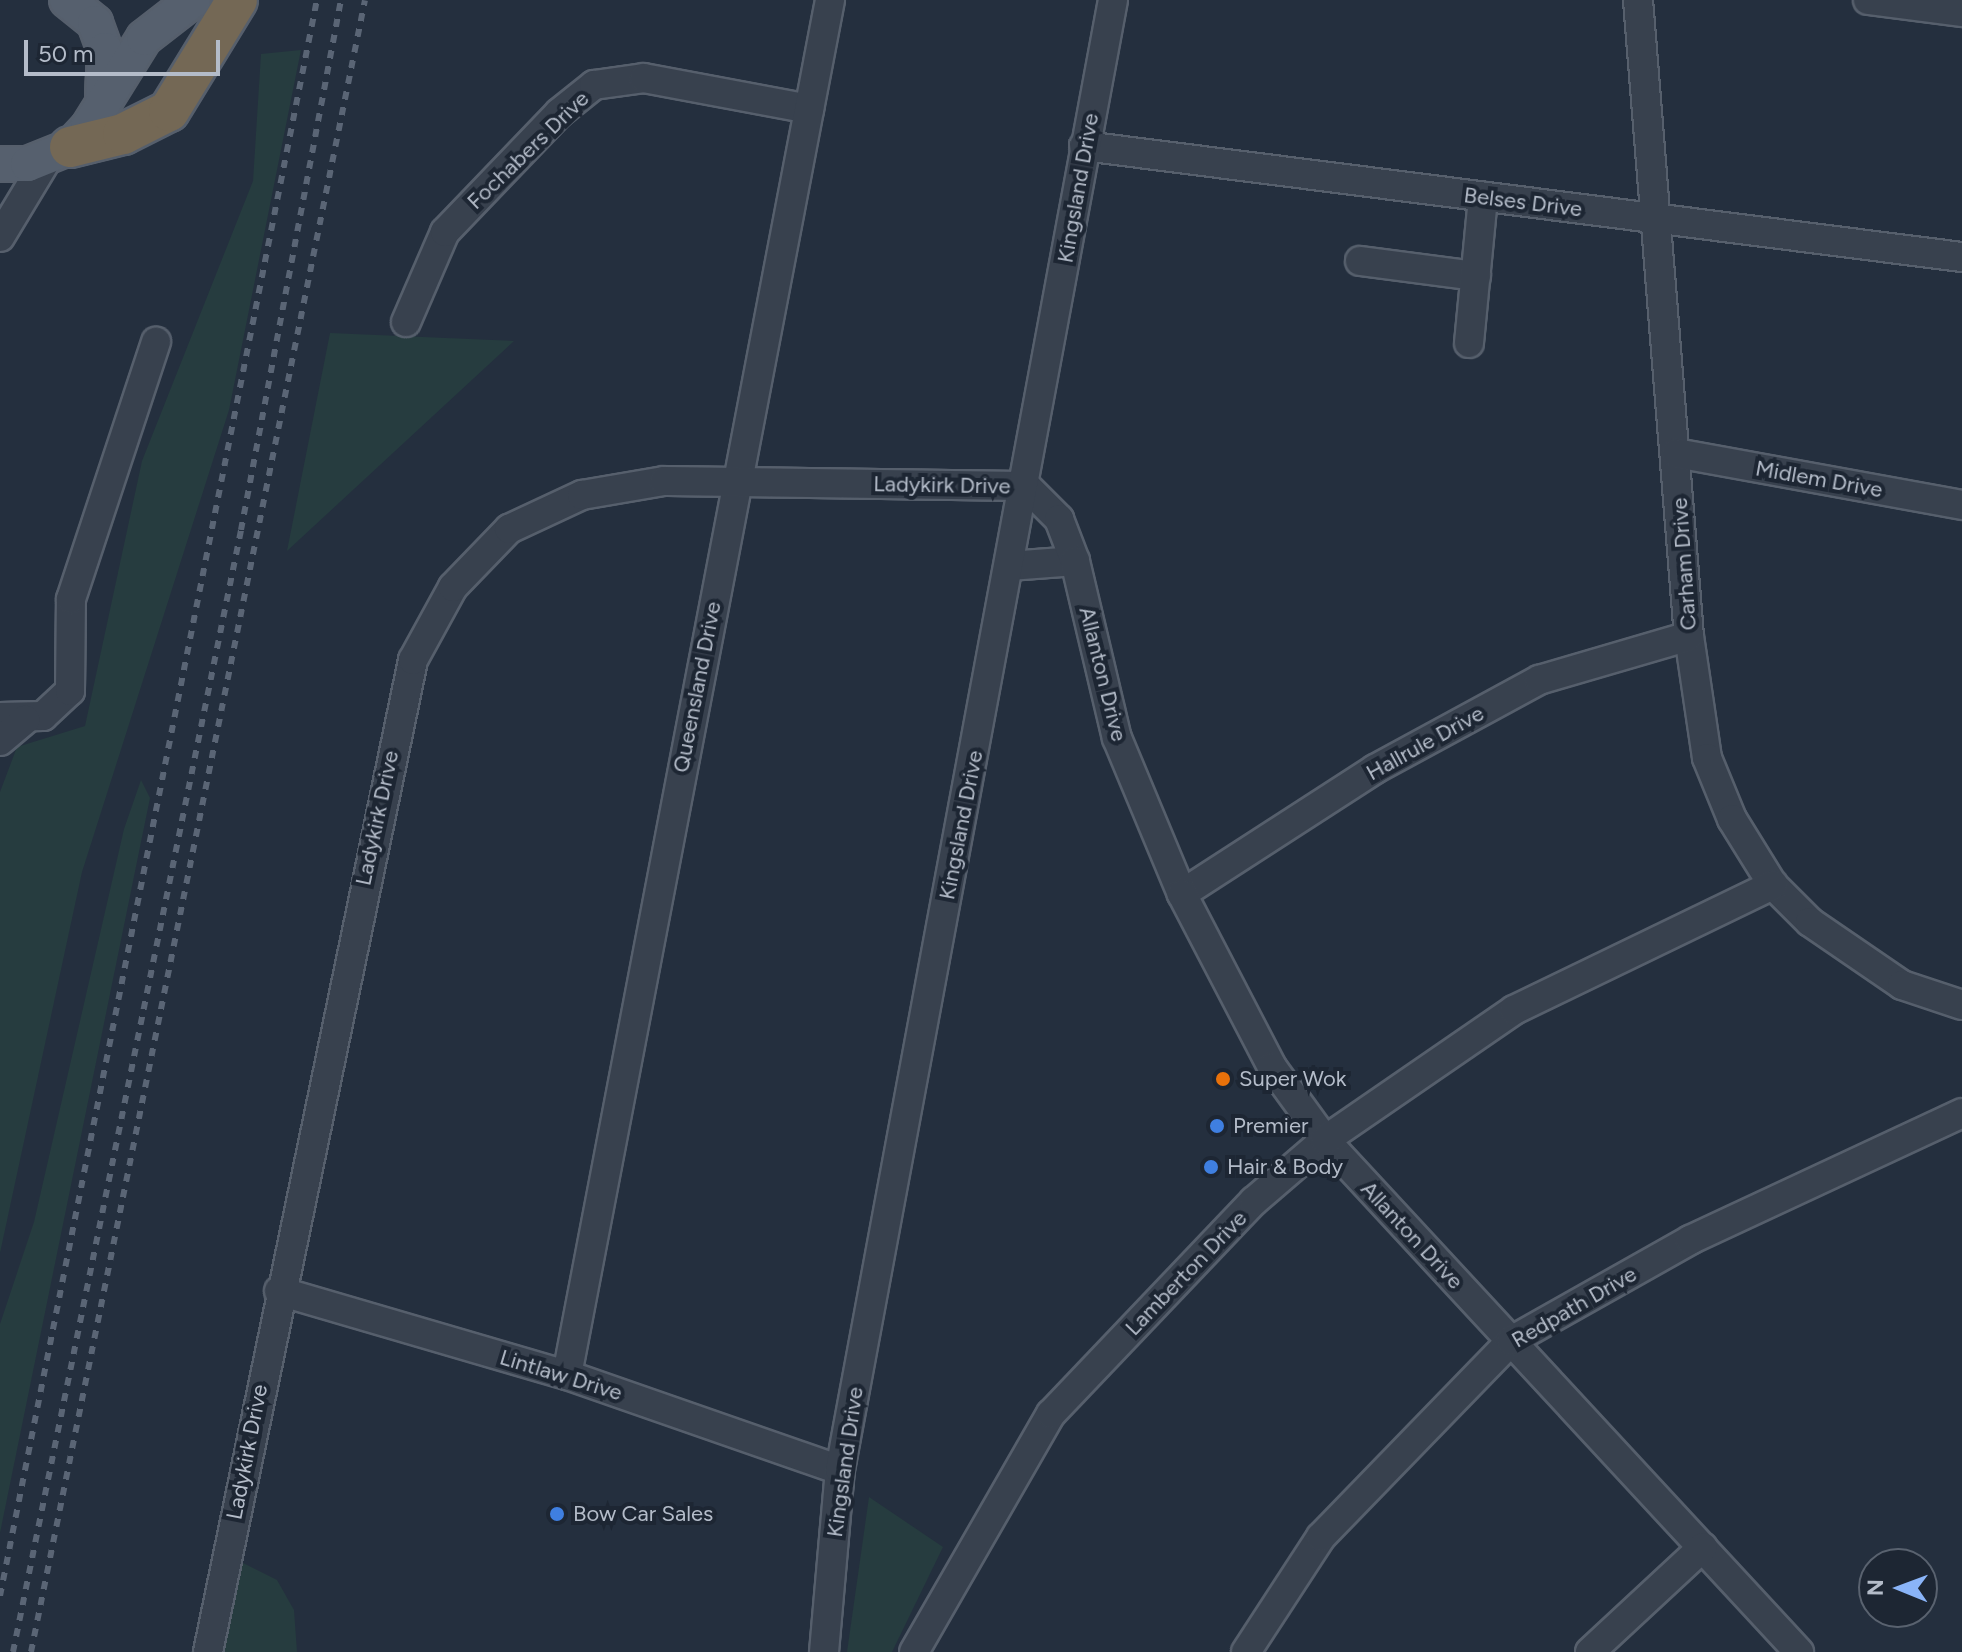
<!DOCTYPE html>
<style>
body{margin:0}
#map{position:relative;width:1962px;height:1652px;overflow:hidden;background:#242f3e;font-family:Figtree,sans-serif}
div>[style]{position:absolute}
.green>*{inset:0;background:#263c3f}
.roads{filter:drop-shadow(2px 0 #565f6c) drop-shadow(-2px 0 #565f6c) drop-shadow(0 2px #565f6c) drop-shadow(0 -2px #565f6c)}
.minor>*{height:28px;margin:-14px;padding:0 14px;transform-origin:14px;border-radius:14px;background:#38414e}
.major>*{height:34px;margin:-17px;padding:0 17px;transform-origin:17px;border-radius:17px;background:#56606e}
.highway>*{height:40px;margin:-20px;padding:0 20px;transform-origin:20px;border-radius:20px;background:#746855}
.rail>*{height:6px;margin-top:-3px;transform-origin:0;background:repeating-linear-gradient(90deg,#5a6575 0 8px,transparent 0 16px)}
.dots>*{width:22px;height:22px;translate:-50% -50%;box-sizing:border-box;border:4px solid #1d2633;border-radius:50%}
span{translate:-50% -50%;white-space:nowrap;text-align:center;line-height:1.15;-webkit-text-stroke:8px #1d2633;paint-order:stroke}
.street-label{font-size:22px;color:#b4bcc9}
.poi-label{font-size:22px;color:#b4bcc9}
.left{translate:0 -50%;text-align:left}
.north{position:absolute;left:1858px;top:1548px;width:80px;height:80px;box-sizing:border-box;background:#1d2633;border:2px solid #59626f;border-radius:50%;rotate:271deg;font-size:22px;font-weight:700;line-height:32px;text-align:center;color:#b4bcc9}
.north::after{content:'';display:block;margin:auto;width:28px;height:36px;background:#8ab4f8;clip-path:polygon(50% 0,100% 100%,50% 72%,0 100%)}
.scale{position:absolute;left:24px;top:40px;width:196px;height:36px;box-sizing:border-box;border:4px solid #b4bcc9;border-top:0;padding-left:10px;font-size:24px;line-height:28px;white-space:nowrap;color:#b4bcc9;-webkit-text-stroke:6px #1d2633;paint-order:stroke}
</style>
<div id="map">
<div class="green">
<i style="clip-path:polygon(301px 50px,229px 410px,82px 872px,0 1253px,0 792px,17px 747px,85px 726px,142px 461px,253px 181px,261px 54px)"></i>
<i style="clip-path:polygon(330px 333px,514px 341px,287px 551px)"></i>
<i style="clip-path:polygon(141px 780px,150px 798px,0 1533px,0 1324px,34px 1222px,124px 829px)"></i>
<i style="clip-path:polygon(869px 1497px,943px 1547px,892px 1652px,847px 1652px)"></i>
<i style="clip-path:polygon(237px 1560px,277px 1580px,294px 1610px,297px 1652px,220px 1652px)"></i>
</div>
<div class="roads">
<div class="minor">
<i style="left:1638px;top:0;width:638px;rotate:85.42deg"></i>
<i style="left:1689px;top:636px;width:123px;rotate:81.6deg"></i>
<i style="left:1707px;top:758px;width:66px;rotate:67.7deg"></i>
<i style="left:1732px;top:819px;width:78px;rotate:58.2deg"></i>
<i style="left:1773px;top:885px;width:52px;rotate:45deg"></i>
<i style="left:1810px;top:922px;width:112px;rotate:34.4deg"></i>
<i style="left:1902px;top:985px;width:63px;rotate:18.4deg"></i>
<i style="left:1868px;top:0;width:95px;rotate:7.3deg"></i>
<i style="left:1084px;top:146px;width:885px;rotate:7.21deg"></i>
<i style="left:0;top:237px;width:91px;rotate:-58.9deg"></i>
<i style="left:1360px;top:261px;width:117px;rotate:7.4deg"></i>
<i style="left:406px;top:322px;width:98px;rotate:-66.6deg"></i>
<i style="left:445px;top:232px;width:165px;rotate:-46.2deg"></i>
<i style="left:559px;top:113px;width:45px;rotate:-38.7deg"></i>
<i style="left:594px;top:85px;width:50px;rotate:-8deg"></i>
<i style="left:644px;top:78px;width:168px;rotate:10.6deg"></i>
<i style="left:1469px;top:343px;width:147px;rotate:-84.5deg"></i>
<i style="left:1676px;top:453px;width:291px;rotate:10.3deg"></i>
<i style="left:1010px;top:566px;width:65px;rotate:-4.4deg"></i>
<i style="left:0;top:717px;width:43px;rotate:-1.3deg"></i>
<i style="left:43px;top:716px;width:37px;rotate:-43deg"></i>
<i style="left:70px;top:691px;width:92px;rotate:-89.4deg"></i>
<i style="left:71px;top:599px;width:271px;rotate:-71.7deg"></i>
<i style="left:0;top:741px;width:33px;rotate:-40deg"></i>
<i style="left:1182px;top:894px;width:230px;rotate:-32.9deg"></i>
<i style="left:1375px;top:769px;width:187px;rotate:-28.5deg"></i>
<i style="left:1539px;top:680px;width:156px;rotate:-16.3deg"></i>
<i style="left:279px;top:1291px;width:300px;rotate:16.3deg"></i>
<i style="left:567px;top:1375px;width:289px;rotate:19.2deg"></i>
<i style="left:567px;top:1375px;width:1400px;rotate:-79.17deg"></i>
<i style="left:208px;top:1652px;width:1013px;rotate:-78.32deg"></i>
<i style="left:413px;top:660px;width:83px;rotate:-61.3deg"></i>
<i style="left:453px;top:587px;width:81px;rotate:-46deg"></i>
<i style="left:509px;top:529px;width:81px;rotate:-25deg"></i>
<i style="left:582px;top:495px;width:83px;rotate:-9.7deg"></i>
<i style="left:664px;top:481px;width:362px;rotate:0.8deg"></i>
<i style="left:1026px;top:486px;width:47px;rotate:45deg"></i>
<i style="left:1059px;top:519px;width:45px;rotate:69.1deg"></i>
<i style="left:1075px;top:561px;width:182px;rotate:76.7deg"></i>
<i style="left:1117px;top:738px;width:169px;rotate:67.4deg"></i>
<i style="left:1182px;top:894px;width:195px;rotate:62.5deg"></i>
<i style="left:1272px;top:1067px;width:90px;rotate:54deg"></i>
<i style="left:1325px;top:1140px;width:698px;rotate:47.21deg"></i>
<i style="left:824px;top:1652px;width:183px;rotate:-85deg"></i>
<i style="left:840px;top:1470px;width:1495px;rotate:-79.48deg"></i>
<i style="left:914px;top:1652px;width:275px;rotate:-60.1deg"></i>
<i style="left:1051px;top:1414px;width:294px;rotate:-46.4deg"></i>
<i style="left:1254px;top:1201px;width:94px;rotate:-40.7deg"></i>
<i style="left:1325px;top:1140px;width:229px;rotate:-34.5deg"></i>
<i style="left:1514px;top:1010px;width:288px;rotate:-25.8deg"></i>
<i style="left:1246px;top:1652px;width:137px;rotate:-56.9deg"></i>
<i style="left:1321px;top:1537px;width:273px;rotate:-45.9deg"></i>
<i style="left:1511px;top:1341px;width:206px;rotate:-29.4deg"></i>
<i style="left:1690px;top:1240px;width:300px;rotate:-25deg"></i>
<i style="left:1590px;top:1652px;width:154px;rotate:-42.9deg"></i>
</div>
<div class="major">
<i style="left:67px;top:0;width:36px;rotate:39deg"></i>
<i style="left:95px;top:23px;width:29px;rotate:70deg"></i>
<i style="left:105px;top:50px;width:47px;rotate:92.4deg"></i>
<i style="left:0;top:164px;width:28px"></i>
<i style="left:28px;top:164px;width:45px;rotate:-22deg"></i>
<i style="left:70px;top:147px;width:26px;rotate:-47deg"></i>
<i style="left:88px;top:128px;width:106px;rotate:-58.1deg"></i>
<i style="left:144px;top:38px;width:62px;rotate:-37.8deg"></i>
</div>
<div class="highway">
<i style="left:70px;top:147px;width:55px;rotate:-13.8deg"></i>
<i style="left:123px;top:134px;width:51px;rotate:-26.6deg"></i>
<i style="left:169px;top:111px;width:130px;rotate:-58.5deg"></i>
</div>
</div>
<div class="rail">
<i style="left:0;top:1596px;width:1627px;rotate:-78.77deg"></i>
<i style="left:13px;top:1652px;width:1145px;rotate:-78.51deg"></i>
<i style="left:241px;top:530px;width:539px;rotate:-79.32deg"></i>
<i style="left:31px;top:1652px;width:1685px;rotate:-78.57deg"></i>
</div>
<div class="dots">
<i style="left:1223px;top:1079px;background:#e8710a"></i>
<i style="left:1217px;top:1126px;background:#3f7fe0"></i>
<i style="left:1211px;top:1167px;background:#3f7fe0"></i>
<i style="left:557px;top:1514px;background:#3f7fe0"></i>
</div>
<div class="street-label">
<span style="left:528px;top:150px;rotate:-44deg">Fochabers Drive</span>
<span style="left:1078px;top:188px;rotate:-80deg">Kingsland Drive</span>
<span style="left:1523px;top:202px;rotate:7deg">Belses Drive</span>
<span style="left:1819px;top:479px;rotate:10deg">Midlem Drive</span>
<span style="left:942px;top:485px;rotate:1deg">Ladykirk Drive</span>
<span style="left:1684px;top:564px;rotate:-94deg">Carham Drive</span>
<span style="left:1103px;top:674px;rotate:76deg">Allanton Drive</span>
<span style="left:697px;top:687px;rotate:-79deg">Queensland Drive</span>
<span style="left:1425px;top:743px;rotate:-29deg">Hallrule Drive</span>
<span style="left:377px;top:818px;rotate:-78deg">Ladykirk Drive</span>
<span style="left:961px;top:825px;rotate:-79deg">Kingsland Drive</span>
<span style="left:1412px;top:1235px;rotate:47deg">Allanton Drive</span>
<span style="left:1186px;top:1273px;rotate:-46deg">Lamberton Drive</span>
<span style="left:1574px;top:1307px;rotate:-30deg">Redpath Drive</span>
<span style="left:561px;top:1375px;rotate:17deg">Lintlaw Drive</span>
<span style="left:247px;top:1452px;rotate:-79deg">Ladykirk Drive</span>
<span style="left:845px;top:1462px;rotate:-82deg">Kingsland Drive</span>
</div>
<div class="poi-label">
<span class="left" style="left:1239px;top:1079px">Super Wok</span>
<span class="left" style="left:1233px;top:1126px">Premier</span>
<span class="left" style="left:1227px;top:1167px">Hair &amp; Body</span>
<span class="left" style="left:573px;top:1514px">Bow Car Sales</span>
</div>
<div class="north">N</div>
<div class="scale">50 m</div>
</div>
